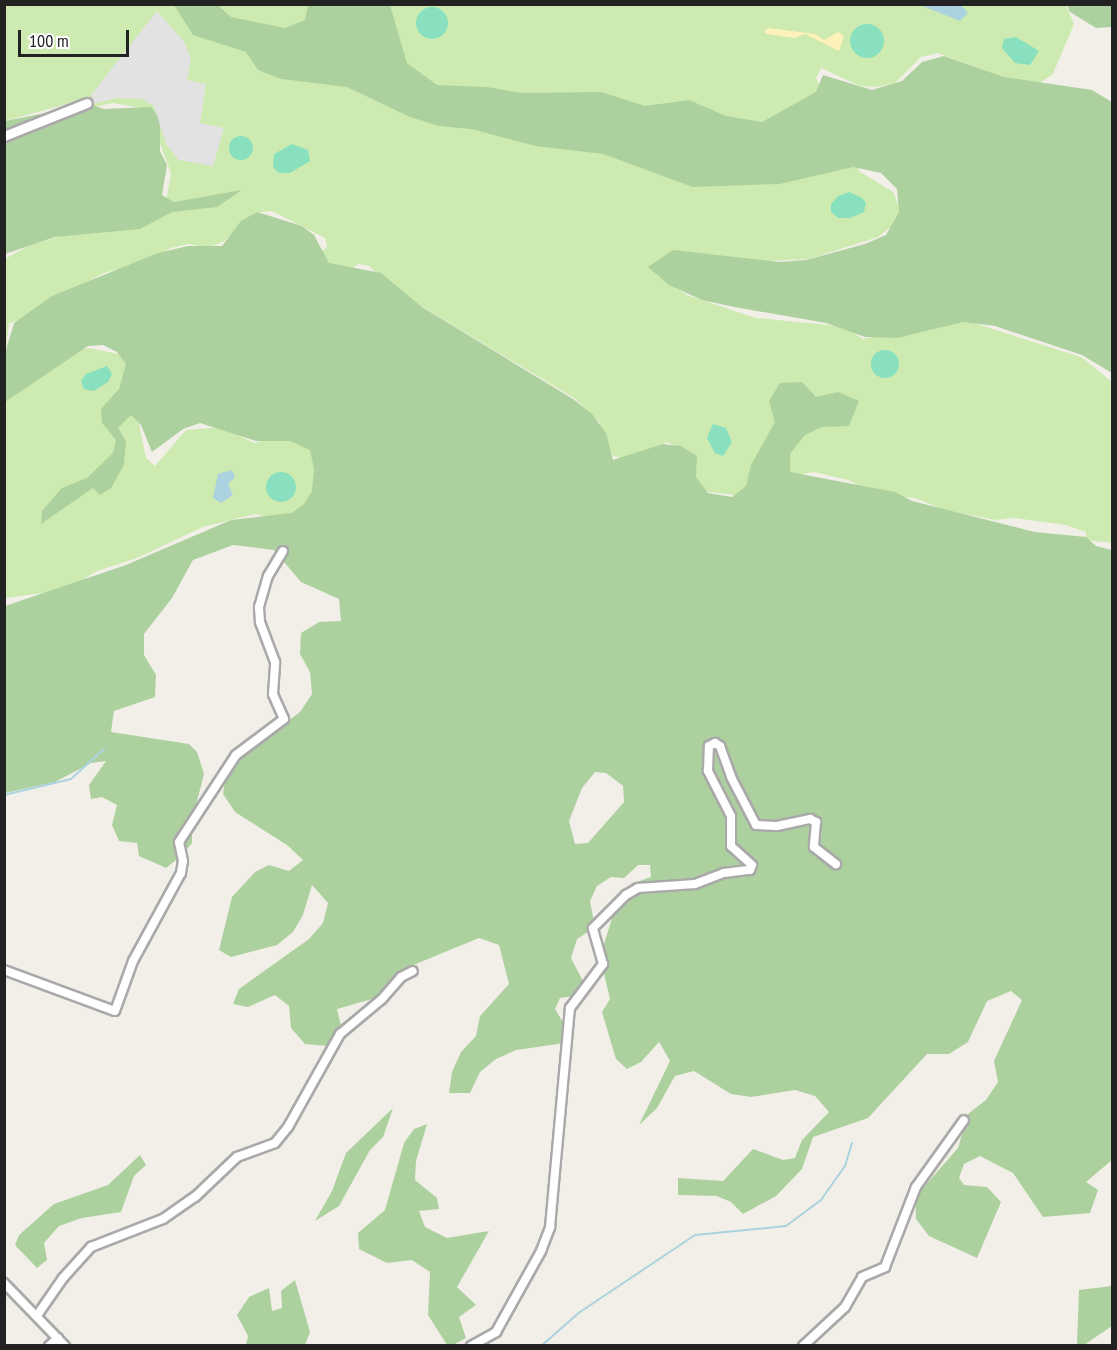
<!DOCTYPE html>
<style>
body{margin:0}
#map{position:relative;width:1117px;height:1350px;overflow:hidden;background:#f2efe9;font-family:"PT Sans Narrow",sans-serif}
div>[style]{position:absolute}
.grass>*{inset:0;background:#cdebb0}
.forest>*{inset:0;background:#add19e}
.sand>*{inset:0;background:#fff1ba}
.pitch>*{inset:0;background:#88e0be}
.round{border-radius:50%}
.parking>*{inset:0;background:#e2e2e2}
.water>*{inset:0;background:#aad3df}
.stream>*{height:2px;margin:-1px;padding:0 1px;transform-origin:1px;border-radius:1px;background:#aad3df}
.roads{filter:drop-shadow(2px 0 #a9a9a9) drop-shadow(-2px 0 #a9a9a9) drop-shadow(0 2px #a9a9a9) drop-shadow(0 -2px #a9a9a9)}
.minor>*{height:8px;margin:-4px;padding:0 4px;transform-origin:4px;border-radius:4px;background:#fff}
.tertiary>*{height:9px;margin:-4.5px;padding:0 4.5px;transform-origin:4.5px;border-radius:4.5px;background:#fff}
span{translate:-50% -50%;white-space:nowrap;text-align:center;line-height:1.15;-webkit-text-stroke:5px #fff;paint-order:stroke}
.frame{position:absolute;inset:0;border:6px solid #222;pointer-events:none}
.scale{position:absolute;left:18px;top:30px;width:111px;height:27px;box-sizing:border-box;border:3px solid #222;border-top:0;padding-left:8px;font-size:18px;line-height:21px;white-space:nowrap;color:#222;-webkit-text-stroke:4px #fff;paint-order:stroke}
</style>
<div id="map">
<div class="grass">
<i style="clip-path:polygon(5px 5px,1066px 5px,1074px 24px,1053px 74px,1038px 84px,1003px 77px,938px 53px,921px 57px,895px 83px,877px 87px,860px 86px,821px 68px,816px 78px,855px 153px,859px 171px,893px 192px,900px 210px,892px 226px,878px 237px,809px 259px,755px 262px,701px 254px,667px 260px,657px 275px,687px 295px,756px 318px,829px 325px,847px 329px,863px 339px,961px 319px,1081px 357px,1112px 382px,1112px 543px,1086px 540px,1086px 532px,1066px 525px,1014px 518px,996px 520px,944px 510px,915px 498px,880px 495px,848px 480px,814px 472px,792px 476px,743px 496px,708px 492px,696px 480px,683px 449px,667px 442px,628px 461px,612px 455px,599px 422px,574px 398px,398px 292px,369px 266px,359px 264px,342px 273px,302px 269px,327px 247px,325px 238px,272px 211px,254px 213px,223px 242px,207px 248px,189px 244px,171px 248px,138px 264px,104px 273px,55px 298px,26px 318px,9px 323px,5px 355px,5px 259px,30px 245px,165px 207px,171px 173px,147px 109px,113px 103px,89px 108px,85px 99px,5px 121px)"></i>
<i style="clip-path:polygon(89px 348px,119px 354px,131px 368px,131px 409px,139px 424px,146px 458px,155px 466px,186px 430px,221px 427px,254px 443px,288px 434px,314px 453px,316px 490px,308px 505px,294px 516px,275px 518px,255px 514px,203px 527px,137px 558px,97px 571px,66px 590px,5px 598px,5px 401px,71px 352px)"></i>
</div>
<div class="forest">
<i style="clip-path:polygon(174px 5px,218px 5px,231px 17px,285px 28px,305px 20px,308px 5px,390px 5px,407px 63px,437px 85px,487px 87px,521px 93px,601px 92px,645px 106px,689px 100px,726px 116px,762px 122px,816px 92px,823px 75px,872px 90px,902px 81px,922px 62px,944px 56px,1004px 77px,1092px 90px,1112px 102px,1112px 373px,1082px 355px,995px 326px,963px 322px,897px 338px,865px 337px,826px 323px,734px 307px,702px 300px,669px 285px,648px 267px,673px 250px,779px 262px,806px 260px,865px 244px,886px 235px,899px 212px,897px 189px,881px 173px,853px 167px,780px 184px,693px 187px,603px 154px,536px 146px,471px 129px,439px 126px,410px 117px,347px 87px,281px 79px,258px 70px,246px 52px,193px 35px)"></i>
<i style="clip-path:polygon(1067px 5px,1112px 5px,1112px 27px,1096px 28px,1070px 12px)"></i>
<i style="clip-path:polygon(90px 104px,104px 109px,151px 107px,160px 119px,160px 151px,167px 165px,162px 195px,174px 202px,242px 190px,217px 207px,172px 212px,140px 229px,55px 237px,5px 254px,5px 121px)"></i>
<i style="clip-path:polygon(evenodd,257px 212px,302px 226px,314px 235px,329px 263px,381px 273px,422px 307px,573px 399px,592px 414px,606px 433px,613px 460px,663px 444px,681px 446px,697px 456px,696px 477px,708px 493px,732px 497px,746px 486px,751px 465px,775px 422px,769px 401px,780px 383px,802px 382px,816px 397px,838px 392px,859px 401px,849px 426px,822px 427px,805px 435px,790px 454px,790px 472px,895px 492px,912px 501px,1035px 532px,1086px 537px,1096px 546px,1112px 550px,1112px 1160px,1086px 1182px,1098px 1190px,1090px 1213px,1043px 1217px,1013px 1173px,980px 1156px,964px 1164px,959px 1178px,964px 1185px,987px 1187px,1001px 1202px,977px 1258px,929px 1236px,916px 1219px,915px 1197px,958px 1148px,968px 1114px,986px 1100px,998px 1082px,994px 1061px,1022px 1000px,1011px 991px,987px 1001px,968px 1042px,949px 1054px,927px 1054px,868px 1118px,813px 1137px,802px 1169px,776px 1196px,743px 1214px,731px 1202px,717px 1196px,678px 1195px,678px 1178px,723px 1181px,753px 1149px,783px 1160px,795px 1158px,802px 1140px,829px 1112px,815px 1096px,795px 1090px,751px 1097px,731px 1094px,694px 1071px,675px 1076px,657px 1108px,639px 1125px,670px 1061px,659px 1042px,641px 1062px,627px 1069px,616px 1059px,602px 1012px,610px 999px,600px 957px,618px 899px,631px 884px,651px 877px,650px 865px,638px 865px,624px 878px,611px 877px,597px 886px,590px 901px,595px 927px,577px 939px,571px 958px,583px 981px,574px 996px,560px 998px,555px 1009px,572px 1037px,558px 1044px,516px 1050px,496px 1059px,480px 1072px,470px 1093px,449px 1093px,452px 1072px,461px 1052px,476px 1036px,480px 1016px,509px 984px,499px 945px,479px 938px,411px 966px,379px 997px,337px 1009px,342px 1030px,327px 1046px,305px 1044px,291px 1028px,289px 1006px,275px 995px,248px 1007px,233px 1004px,239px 989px,309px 939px,323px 923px,328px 903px,312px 885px,303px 915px,293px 932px,277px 945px,231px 957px,219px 950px,232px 897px,255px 872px,269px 865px,289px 871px,303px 860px,287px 845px,235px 812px,223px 794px,226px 773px,240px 757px,300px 712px,312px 694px,310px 672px,300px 654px,301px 633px,319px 622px,341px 621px,339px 599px,301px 582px,274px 550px,233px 545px,193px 560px,172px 598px,144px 634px,144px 655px,156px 675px,155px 697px,114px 711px,111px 732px,189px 744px,197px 752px,204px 774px,192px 821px,192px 843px,181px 856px,166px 868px,139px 856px,137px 843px,119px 841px,112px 825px,117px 805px,102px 797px,91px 799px,89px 785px,106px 761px,91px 763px,55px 782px,5px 793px,5px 606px,126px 565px,231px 520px,292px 513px,304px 504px,312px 491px,314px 469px,310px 450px,290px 441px,256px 441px,200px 423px,183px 429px,152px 452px,141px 425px,131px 415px,118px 428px,126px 441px,124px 465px,111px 488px,100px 495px,93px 488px,41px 524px,42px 511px,62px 488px,87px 478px,113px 453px,116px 440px,102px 423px,101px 409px,119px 389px,126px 364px,117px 352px,103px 345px,88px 346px,5px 402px,5px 353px,14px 323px,52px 296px,158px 253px,188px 246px,222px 246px,241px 221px,257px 212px,595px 772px,606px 773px,623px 786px,624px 802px,588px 843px,575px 844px,569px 821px,582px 788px,595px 772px)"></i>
<i style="clip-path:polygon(393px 1108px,383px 1137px,370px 1150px,339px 1206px,315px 1221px,332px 1191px,346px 1153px)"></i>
<i style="clip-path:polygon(427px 1124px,416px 1161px,415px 1180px,437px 1198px,439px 1209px,419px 1211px,425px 1227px,447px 1238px,489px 1231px,457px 1287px,476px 1305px,459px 1317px,466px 1338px,453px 1345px,447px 1345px,428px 1315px,430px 1272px,412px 1260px,387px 1263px,359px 1249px,358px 1233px,385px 1210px,404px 1143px,414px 1129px)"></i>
<i style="clip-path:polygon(140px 1155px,146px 1165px,134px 1176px,121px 1212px,82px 1218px,59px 1226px,44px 1243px,47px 1260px,37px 1268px,15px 1245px,19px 1235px,54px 1204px,108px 1185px)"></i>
<i style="clip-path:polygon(295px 1280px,310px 1332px,305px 1345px,246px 1345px,248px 1336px,237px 1315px,249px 1297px,269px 1288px,272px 1311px,282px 1308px,281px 1291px)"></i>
<i style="clip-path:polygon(1112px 1286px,1112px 1326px,1084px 1345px,1077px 1345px,1079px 1290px)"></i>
</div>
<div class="sand">
<i style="clip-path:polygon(768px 28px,815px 34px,824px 40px,838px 32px,844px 36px,839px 51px,805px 34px,795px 38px,767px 34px,764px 32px)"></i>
</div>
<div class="pitch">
<i class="round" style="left:416px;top:7px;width:32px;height:32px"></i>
<i class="round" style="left:850px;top:24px;width:34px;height:34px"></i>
<i style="clip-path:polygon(1016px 37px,1039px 51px,1030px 65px,1015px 63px,1002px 48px,1004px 39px)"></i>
<i class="round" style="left:229px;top:136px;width:24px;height:24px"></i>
<i style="clip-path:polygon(292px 144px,308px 150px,310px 161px,290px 173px,279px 173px,273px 167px,274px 154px)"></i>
<i style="clip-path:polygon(849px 192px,862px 198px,866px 203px,864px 212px,850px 218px,838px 218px,831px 212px,831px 204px,838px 196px)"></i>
<i class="round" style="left:871px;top:350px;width:28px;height:28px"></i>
<i style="clip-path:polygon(107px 366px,112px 374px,108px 382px,94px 391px,84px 389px,81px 381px,86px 374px)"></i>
<i style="clip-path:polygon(713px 424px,726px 428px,732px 442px,723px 456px,715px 453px,707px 438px)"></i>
<i class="round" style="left:266px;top:472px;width:30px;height:30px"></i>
</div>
<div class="parking">
<i style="clip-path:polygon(157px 11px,185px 43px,191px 59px,187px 80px,206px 84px,200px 123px,224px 128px,213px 166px,179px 160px,166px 144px,154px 106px,142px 99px,116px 98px,93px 104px,91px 95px)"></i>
</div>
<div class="water">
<i style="clip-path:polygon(920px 5px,961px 5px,968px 13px,960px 21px)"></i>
<i style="clip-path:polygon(232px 470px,235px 477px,228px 484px,233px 495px,221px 503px,213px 498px,218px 474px)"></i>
</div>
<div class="stream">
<i style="left:4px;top:795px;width:69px;rotate:-13.4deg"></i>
<i style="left:71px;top:779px;width:45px;rotate:-42.3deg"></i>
<i style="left:541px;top:1346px;width:52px;rotate:-41.1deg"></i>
<i style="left:580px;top:1312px;width:138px;rotate:-33.8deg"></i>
<i style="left:695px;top:1235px;width:91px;rotate:-5.6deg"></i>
<i style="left:786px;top:1226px;width:44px;rotate:-36.6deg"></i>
<i style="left:821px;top:1200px;width:42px;rotate:-54.8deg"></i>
<i style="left:845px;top:1166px;width:24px;rotate:-73deg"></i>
</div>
<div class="roads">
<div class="minor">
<i style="left:4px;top:970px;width:118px;rotate:20.3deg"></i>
<i style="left:115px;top:1011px;width:53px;rotate:-70.2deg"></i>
<i style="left:133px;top:961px;width:100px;rotate:-61.4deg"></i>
<i style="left:181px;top:873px;width:12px;rotate:-81deg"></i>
<i style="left:183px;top:861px;width:19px;rotate:-102deg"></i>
<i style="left:179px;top:842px;width:104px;rotate:-56.8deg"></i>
<i style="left:236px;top:755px;width:60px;rotate:-36.9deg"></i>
<i style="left:284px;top:719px;width:27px;rotate:-114deg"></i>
<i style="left:273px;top:694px;width:32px;rotate:-86deg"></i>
<i style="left:275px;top:662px;width:43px;rotate:-110.6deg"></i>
<i style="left:260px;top:622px;width:15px;rotate:-94deg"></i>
<i style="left:259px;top:607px;width:32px;rotate:-74deg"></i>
<i style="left:268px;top:576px;width:29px;rotate:-59deg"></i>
<i style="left:4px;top:1283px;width:88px;rotate:45.9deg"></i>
<i style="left:38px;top:1314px;width:44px;rotate:-55.2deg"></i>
<i style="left:63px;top:1278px;width:42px;rotate:-47.9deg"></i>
<i style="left:91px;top:1247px;width:77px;rotate:-21.3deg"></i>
<i style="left:163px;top:1219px;width:39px;rotate:-35deg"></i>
<i style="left:195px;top:1197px;width:58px;rotate:-43.6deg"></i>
<i style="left:237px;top:1157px;width:40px;rotate:-20.2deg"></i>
<i style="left:275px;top:1143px;width:21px;rotate:-51deg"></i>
<i style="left:288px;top:1127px;width:107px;rotate:-60.8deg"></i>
<i style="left:340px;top:1034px;width:55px;rotate:-39.8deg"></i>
<i style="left:382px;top:999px;width:29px;rotate:-49deg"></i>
<i style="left:401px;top:977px;width:13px;rotate:-27deg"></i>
<i style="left:49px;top:1346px;width:12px;rotate:-42deg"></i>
<i style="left:471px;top:1346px;width:29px;rotate:-29deg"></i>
<i style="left:496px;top:1332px;width:93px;rotate:-60.9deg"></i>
<i style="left:541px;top:1251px;width:26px;rotate:-69deg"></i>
<i style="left:550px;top:1227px;width:220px;rotate:-84.8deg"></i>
<i style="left:570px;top:1008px;width:55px;rotate:-53.1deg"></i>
<i style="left:603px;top:964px;width:37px;rotate:-106deg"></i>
<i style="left:593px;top:928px;width:47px;rotate:-45deg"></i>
<i style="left:626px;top:895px;width:14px;rotate:-30deg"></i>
<i style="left:638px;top:888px;width:57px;rotate:-4deg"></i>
<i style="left:695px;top:884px;width:31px;rotate:-21deg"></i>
<i style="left:724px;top:873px;width:26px;rotate:-7deg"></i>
<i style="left:750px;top:870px;width:5px;rotate:-68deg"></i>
<i style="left:752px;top:865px;width:28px;rotate:-138deg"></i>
<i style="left:731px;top:846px;width:30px;rotate:-90deg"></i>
<i style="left:731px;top:816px;width:51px;rotate:-117.1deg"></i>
<i style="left:708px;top:771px;width:25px;rotate:-88deg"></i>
<i style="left:709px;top:746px;width:7px;rotate:-27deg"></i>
<i style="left:715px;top:743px;width:6px;rotate:31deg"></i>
<i style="left:720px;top:746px;width:33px;rotate:70deg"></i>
<i style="left:731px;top:777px;width:54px;rotate:62.5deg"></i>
<i style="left:756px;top:825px;width:21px;rotate:3deg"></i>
<i style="left:777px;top:826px;width:34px;rotate:-12deg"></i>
<i style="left:810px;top:819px;width:7px;rotate:27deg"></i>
<i style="left:816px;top:822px;width:25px;rotate:95deg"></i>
<i style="left:814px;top:847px;width:28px;rotate:38deg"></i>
<i style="left:803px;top:1346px;width:57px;rotate:-42.9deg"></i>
<i style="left:845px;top:1307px;width:34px;rotate:-60deg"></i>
<i style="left:862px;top:1277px;width:25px;rotate:-23deg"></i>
<i style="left:885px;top:1267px;width:86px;rotate:-68.8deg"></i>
<i style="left:916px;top:1187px;width:82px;rotate:-54.4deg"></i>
</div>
<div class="tertiary">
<i style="left:4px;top:136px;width:89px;rotate:-21.7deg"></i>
</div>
</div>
<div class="frame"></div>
<div class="scale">100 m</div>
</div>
